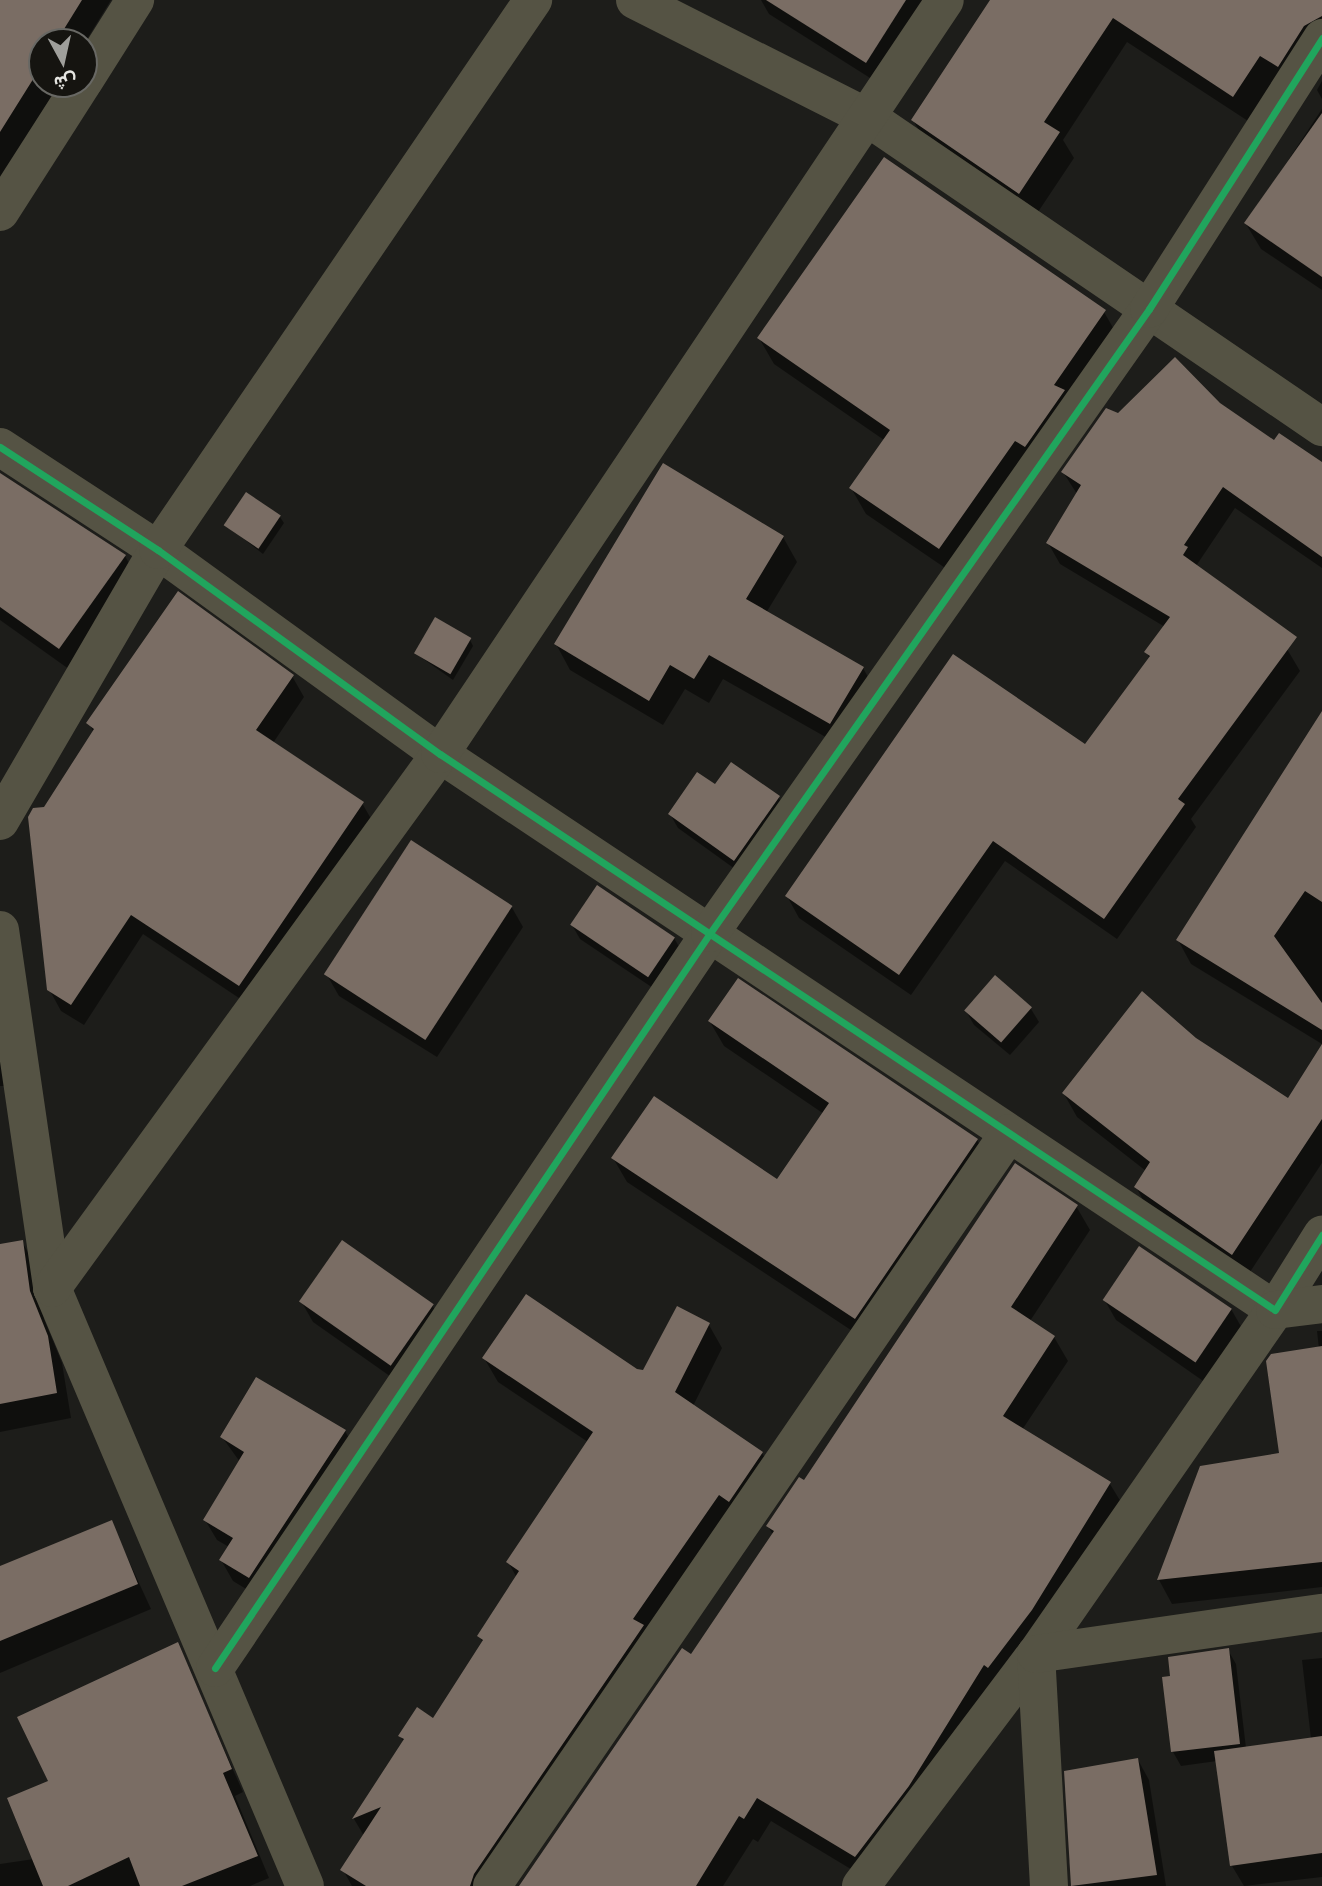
<!DOCTYPE html>
<meta charset="utf-8">
<style>
body{margin:0}
#map{position:relative;width:1322px;height:1886px;overflow:hidden;background:#1d1d1a;font-family:Cabin,Vazirmatn,sans-serif}
div>[style]{position:absolute}
.shadow>*{inset:0;background:#0007}
.building>*{inset:0;background:#7a6d64;transform-origin:0 0}
.minor>*{height:38px;margin:-19px;padding:0 19px;transform-origin:19px;border-radius:19px;background:#555344}
.cycleway>*{height:7px;margin:-3.5px;padding:0 3.5px;transform-origin:3.5px;border-radius:3.5px;background:#20a55d}
span{translate:-50% -50%;white-space:nowrap;text-align:center;line-height:1.15;-webkit-text-stroke:7px #151410;paint-order:stroke}
.north{position:absolute;left:28px;top:28px;width:70px;height:70px;box-sizing:border-box;background:#151410;border:2px solid #686864;border-radius:50%;rotate:172deg;font-size:19px;font-weight:700;line-height:28px;text-align:center;color:#e5e5e1}
.north::after{content:'';display:block;margin:auto;width:24px;height:32px;background:#9f9f9b;clip-path:polygon(50% 0,100% 100%,50% 72%,0 100%)}
</style>
<div id="map">
<div class="shadow">
<i style="clip-path:polygon(0 0,111px 0,84px 44px,42px 42px,42px 84px,59px 84px,0 180px)"></i>
<i style="clip-path:polygon(761px 0,924px 0,878px 83px,769px 14px)"></i>
<i style="clip-path:polygon(992px 0,1322px 0,1322px 49px,1248px 121px,1127px 42px,1063px 140px,1074px 158px,1034px 218px,927px 145px,913px 120px)"></i>
<i style="clip-path:polygon(1322px 81px,1322px 99px,1317px 90px)"></i>
<i style="clip-path:polygon(1322px 109px,1322px 290px,1261px 249px,1246px 224px)"></i>
<i style="clip-path:polygon(1104px 312px,1119px 338px,954px 574px,866px 514px,851px 488px,884px 440px,774px 364px,759px 338px)"></i>
<i style="clip-path:polygon(1219px 405px,1275px 442px,1322px 464px,1322px 568px,1235px 508px,1196px 566px,1287px 649px,1300px 671px,1191px 819px,1196px 827px,1117px 939px,1005px 861px,911px 995px,799px 918px,787px 896px,1086px 746px,1150px 659px,1146px 652px,1165px 627px,1060px 564px,1048px 543px,1077px 494px,1063px 472px,1118px 415px)"></i>
<i style="clip-path:polygon(0 475px,125px 556px,138px 580px,73px 672px,0 620px)"></i>
<i style="clip-path:polygon(280px 517px,284px 523px,263px 554px,226px 525px)"></i>
<i style="clip-path:polygon(783px 537px,797px 562px,766px 613px,863px 668px,877px 693px,845px 748px,723px 679px,709px 703px,685px 689px,663px 725px,570px 670px,556px 644px)"></i>
<i style="clip-path:polygon(470px 640px,473px 646px,453px 680px,415px 653px)"></i>
<i style="clip-path:polygon(292px 676px,304px 697px,273px 743px,362px 803px,374px 824px,251px 1006px,143px 934px,84px 1025px,61px 1011px,49px 989px,45px 809px,94px 733px,89px 723px)"></i>
<i style="clip-path:polygon(1322px 714px,1322px 1044px,1191px 964px,1178px 940px)"></i>
<i style="clip-path:polygon(716px 787px,778px 797px,787px 811px,742px 874px,678px 828px,670px 814px)"></i>
<i style="clip-path:polygon(511px 906px,523px 927px,437px 1057px,339px 996px,327px 975px)"></i>
<i style="clip-path:polygon(572px 925px,674px 938px,682px 952px,656px 990px,580px 939px)"></i>
<i style="clip-path:polygon(995px 978px,1031px 1009px,1039px 1022px,1010px 1055px,974px 1025px,966px 1011px)"></i>
<i style="clip-path:polygon(710px 1022px,977px 1140px,991px 1164px,869px 1342px,627px 1182px,613px 1158px,777px 1182px,824px 1114px,724px 1046px)"></i>
<i style="clip-path:polygon(1195px 1039px,1289px 1101px,1322px 1048px,1322px 1163px,1246px 1278px,1149px 1211px,1136px 1187px,1146px 1171px,1077px 1117px,1064px 1094px)"></i>
<i style="clip-path:polygon(0 1052px,6px 1086px,0 1086px)"></i>
<i style="clip-path:polygon(1076px 1206px,1090px 1230px,1030px 1321px,1054px 1337px,1068px 1361px,1022px 1430px,1110px 1484px,1124px 1507px,869px 1880px,771px 1821px,758px 1842px,753px 1839px,723px 1886px,521px 1886px,692px 1656px,773px 1535px,768px 1526px,804px 1482px)"></i>
<i style="clip-path:polygon(22px 1242px,37px 1267px,44px 1319px,62px 1363px,71px 1418px,0 1432px,0 1246px)"></i>
<i style="clip-path:polygon(1104px 1299px,1231px 1309px,1243px 1330px,1206px 1383px,1116px 1320px)"></i>
<i style="clip-path:polygon(301px 1301px,432px 1305px,444px 1326px,404px 1386px,313px 1322px)"></i>
<i style="clip-path:polygon(709px 1325px,722px 1348px,693px 1406px,762px 1453px,776px 1477px,495px 1886px,352px 1886px,343px 1870px,364px 1836px,354px 1819px,404px 1742px,400px 1736px,434px 1720px,483px 1643px,479px 1636px,517px 1578px,508px 1562px,588px 1442px,498px 1382px,484px 1358px,644px 1372px)"></i>
<i style="clip-path:polygon(1317px 1331px,1322px 1331px,1322px 1587px,1172px 1604px,1159px 1580px,1281px 1455px,1319px 1349px)"></i>
<i style="clip-path:polygon(345px 1431px,357px 1452px,261px 1598px,233px 1581px,221px 1560px,229px 1547px,217px 1540px,205px 1520px,240px 1462px,222px 1437px)"></i>
<i style="clip-path:polygon(111px 1522px,151px 1609px,0 1673px,0 1568px)"></i>
<i style="clip-path:polygon(177px 1644px,243px 1792px,235px 1796px,269px 1878px,250px 1886px,0 1886px,0 1864px,34px 1859px,50px 1782px)"></i>
<i style="clip-path:polygon(1228px 1650px,1236px 1664px,1246px 1748px,1311px 1739px,1302px 1660px,1322px 1658px,1322px 1877px,1244px 1886px,1232px 1866px,1217px 1761px,1181px 1766px,1173px 1752px,1164px 1679px)"></i>
<i style="clip-path:polygon(1138px 1760px,1149px 1780px,1166px 1886px,1072px 1886px,1066px 1772px)"></i>
</div>
<div class="building">
<i style="clip-path:polygon(0 0,82px 0,56px 42px,42px 42px,42px 65px,0 132px)"></i>
<i style="clip-path:polygon(766px 0,906px 0,866px 63px)"></i>
<i style="clip-path:polygon(990px 0,1322px 0,1322px 16px,1304px 26px,1278px 67px,1260px 56px,1233px 97px,1113px 18px,1044px 122px,1060px 132px,1019px 194px,911px 120px)"></i>
<i style="clip-path:polygon(1322px 113px,1322px 277px,1244px 223px)"></i>
<i style="clip-path:polygon(884px 157px,1106px 310px,1054px 385px,1065px 390px,1025px 447px,1015px 441px,939px 549px,849px 488px,890px 430px,757px 338px)"></i>
<i style="clip-path:polygon(1175px 357px,1220px 403px,1274px 440px,1279px 433px,1322px 462px,1322px 557px,1223px 487px,1184px 545px,1188px 547px,1183px 555px,1297px 637px,1178px 799px,1185px 804px,1104px 919px,993px 841px,899px 975px,785px 896px,953px 654px,1085px 744px,1150px 656px,1144px 652px,1170px 617px,1046px 543px,1081px 485px,1061px 472px,1106px 408px,1118px 413px)"></i>
<i style="clip-path:polygon(663px 463px,784px 536px,746px 599px,864px 667px,830px 724px,709px 655px,694px 679px,670px 665px,649px 701px,554px 644px)"></i>
<i style="clip-path:polygon(0 473px,126px 555px,59px 649px,0 607px)"></i>
<i style="left:246px;top:492px;width:42px;height:40px;rotate:34deg"></i>
<i style="clip-path:polygon(178px 591px,294px 675px,256px 730px,364px 802px,239px 986px,131px 915px,71px 1005px,47px 990px,28px 817px,33px 808px,44px 807px,94px 729px,86px 723px)"></i>
<i style="left:435px;top:617px;width:42px;height:42px;rotate:30deg"></i>
<i style="clip-path:polygon(1322px 711px,1322px 902px,1305px 891px,1274px 936px,1322px 1003px,1322px 1030px,1176px 940px)"></i>
<i style="clip-path:polygon(731px 762px,780px 796px,734px 861px,668px 814px,697px 772px,715px 784px)"></i>
<i style="left:411px;top:840px;width:121px;height:160px;rotate:33deg"></i>
<i style="left:597px;top:885px;width:94px;height:48px;rotate:34deg"></i>
<i style="left:995px;top:975px;width:49px;height:47px;rotate:41deg"></i>
<i style="clip-path:polygon(738px 978px,978px 1139px,855px 1319px,611px 1158px,654px 1096px,777px 1179px,829px 1103px,708px 1021px)"></i>
<i style="clip-path:polygon(1142px 991px,1196px 1038px,1288px 1098px,1322px 1044px,1322px 1119px,1232px 1255px,1134px 1187px,1150px 1162px,1062px 1093px)"></i>
<i style="clip-path:polygon(1015px 1163px,1078px 1205px,1011px 1307px,1055px 1336px,1003px 1416px,1111px 1482px,1032px 1610px,988px 1668px,984px 1665px,909px 1786px,855px 1857px,757px 1798px,744px 1819px,739px 1816px,696px 1886px,519px 1886px,682px 1648px,691px 1654px,774px 1531px,766px 1526px,799px 1477px,804px 1480px)"></i>
<i style="clip-path:polygon(23px 1240px,30px 1291px,48px 1336px,57px 1393px,0 1404px,0 1244px)"></i>
<i style="left:342px;top:1240px;width:112px;height:75px;rotate:35deg"></i>
<i style="left:1139px;top:1246px;width:112px;height:65px;rotate:34deg"></i>
<i style="clip-path:polygon(526px 1294px,637px 1369px,643px 1370px,677px 1306px,710px 1323px,675px 1392px,763px 1452px,729px 1502px,719px 1495px,633px 1619px,644px 1625px,474px 1874px,470px 1886px,366px 1886px,340px 1870px,381px 1807px,352px 1819px,404px 1739px,398px 1736px,417px 1707px,433px 1718px,483px 1640px,477px 1636px,519px 1571px,506px 1562px,593px 1432px,482px 1358px)"></i>
<i style="clip-path:polygon(1322px 1346px,1322px 1562px,1157px 1580px,1200px 1466px,1279px 1453px,1266px 1361px,1271px 1354px)"></i>
<i style="clip-path:polygon(256px 1377px,346px 1430px,249px 1578px,219px 1560px,233px 1538px,203px 1520px,244px 1452px,220px 1437px)"></i>
<i style="clip-path:polygon(112px 1520px,138px 1584px,0 1641px,0 1566px)"></i>
<i style="clip-path:polygon(178px 1642px,232px 1769px,223px 1773px,258px 1856px,182px 1886px,140px 1886px,129px 1857px,68px 1886px,43px 1886px,7px 1798px,48px 1781px,17px 1717px)"></i>
<i style="clip-path:polygon(1229px 1648px,1240px 1744px,1171px 1752px,1162px 1677px,1170px 1676px,1168px 1657px)"></i>
<i style="clip-path:polygon(1322px 1736px,1322px 1853px,1230px 1866px,1214px 1751px)"></i>
<i style="clip-path:polygon(1138px 1758px,1157px 1875px,1071px 1886px,1064px 1771px)"></i>
</div>
<div class="minor">
<i style="left:635px;top:0;width:260px;rotate:26.8deg"></i>
<i style="left:867px;top:117px;width:551px;rotate:34.27deg"></i>
<i style="left:84px;top:81px;width:96px;rotate:-57.8deg"></i>
<i style="left:0;top:212px;width:152px;rotate:-57.4deg"></i>
<i style="left:0;top:447px;width:189px;rotate:33.1deg"></i>
<i style="left:158px;top:550px;width:348px;rotate:35.9deg"></i>
<i style="left:440px;top:754px;width:1003px;rotate:33.66deg"></i>
<i style="left:1275px;top:1310px;width:89px;rotate:-57.9deg"></i>
<i style="left:0;top:821px;width:314px;rotate:-59.8deg"></i>
<i style="left:158px;top:550px;width:666px;rotate:-55.71deg"></i>
<i style="left:0;top:930px;width:362px;rotate:81.7deg"></i>
<i style="left:52px;top:1288px;width:649px;rotate:67.07deg"></i>
<i style="left:52px;top:1288px;width:660px;rotate:-54deg"></i>
<i style="left:440px;top:754px;width:907px;rotate:-56.19deg"></i>
<i style="left:215px;top:1668px;width:886px;rotate:-56.04deg"></i>
<i style="left:710px;top:933px;width:763px;rotate:-54.87deg"></i>
<i style="left:1149px;top:309px;width:322px;rotate:-57.4deg"></i>
<i style="left:492px;top:1886px;width:913px;rotate:-55.53deg"></i>
<i style="left:861px;top:1886px;width:291px;rotate:-53deg"></i>
<i style="left:1036px;top:1654px;width:419px;rotate:-55.2deg"></i>
<i style="left:1275px;top:1310px;width:47px;rotate:-7.3deg"></i>
<i style="left:1049px;top:1886px;width:232px;rotate:-93.2deg"></i>
<i style="left:1036px;top:1654px;width:289px;rotate:-8.2deg"></i>
</div>
<div class="cycleway">
<i style="left:0;top:447px;width:189px;rotate:33.1deg"></i>
<i style="left:158px;top:550px;width:348px;rotate:35.9deg"></i>
<i style="left:440px;top:754px;width:1003px;rotate:33.66deg"></i>
<i style="left:1275px;top:1310px;width:89px;rotate:-57.9deg"></i>
<i style="left:215px;top:1668px;width:886px;rotate:-56.04deg"></i>
<i style="left:710px;top:933px;width:763px;rotate:-54.87deg"></i>
<i style="left:1149px;top:309px;width:322px;rotate:-57.4deg"></i>
</div>
<div class="north">ش</div>
</div>
